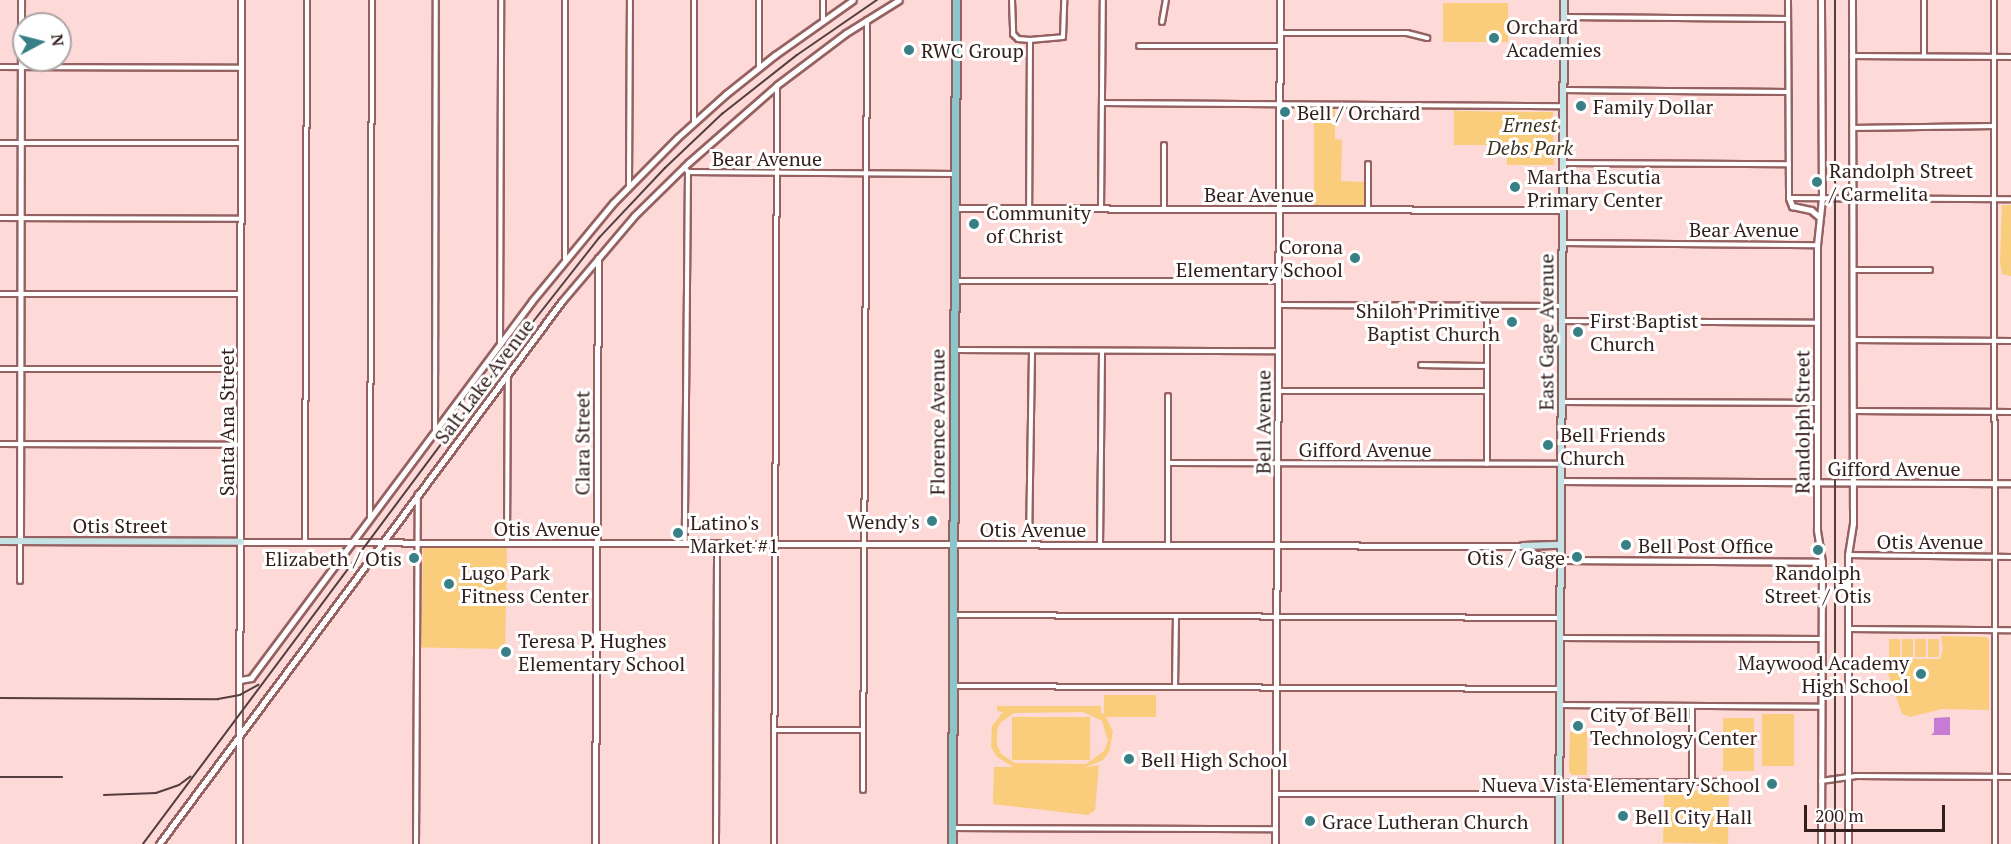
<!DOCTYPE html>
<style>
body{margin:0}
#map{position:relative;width:2011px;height:844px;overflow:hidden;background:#fdd9d8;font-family:"PT Serif",serif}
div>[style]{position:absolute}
.green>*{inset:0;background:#facd7d;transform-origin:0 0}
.water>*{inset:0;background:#c67bd5}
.roads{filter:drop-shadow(2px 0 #956261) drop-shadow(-2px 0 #956261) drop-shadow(0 2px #956261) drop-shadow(0 -2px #956261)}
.minor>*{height:4px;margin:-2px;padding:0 2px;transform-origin:2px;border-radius:2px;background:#fff}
.tertiary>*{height:5px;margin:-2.5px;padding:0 2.5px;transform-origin:2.5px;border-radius:2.5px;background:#fff}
.secondary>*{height:6px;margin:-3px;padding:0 3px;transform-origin:3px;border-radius:3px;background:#c5e2e4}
.primary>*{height:7px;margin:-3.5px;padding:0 3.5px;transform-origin:3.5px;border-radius:3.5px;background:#8bc6ca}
.rail>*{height:1.5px;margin:-0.75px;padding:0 0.75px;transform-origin:0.75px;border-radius:0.75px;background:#563e3e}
.dots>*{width:16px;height:16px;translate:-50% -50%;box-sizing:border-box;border:3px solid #fff;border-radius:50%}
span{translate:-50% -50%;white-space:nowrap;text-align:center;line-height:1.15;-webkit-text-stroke:6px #fff;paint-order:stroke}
.poi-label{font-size:20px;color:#331d1d}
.left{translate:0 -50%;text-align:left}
.right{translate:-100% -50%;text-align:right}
.park-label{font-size:20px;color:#3d321e;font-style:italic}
.street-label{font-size:20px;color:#331d1d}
.north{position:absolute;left:12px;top:12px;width:60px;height:60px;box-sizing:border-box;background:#fff;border:2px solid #ada5a5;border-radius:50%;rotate:83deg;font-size:16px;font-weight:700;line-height:24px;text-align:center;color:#331d1d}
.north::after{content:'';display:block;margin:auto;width:21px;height:27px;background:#388085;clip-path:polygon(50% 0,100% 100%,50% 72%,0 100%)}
.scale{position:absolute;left:1804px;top:805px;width:141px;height:27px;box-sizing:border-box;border:3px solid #331d1d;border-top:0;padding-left:8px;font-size:18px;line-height:21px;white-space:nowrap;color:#331d1d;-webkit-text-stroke:4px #fff;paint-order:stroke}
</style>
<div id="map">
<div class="green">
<i style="left:1443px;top:3px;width:65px;height:39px"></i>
<i style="clip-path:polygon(1314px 109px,1335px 109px,1335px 139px,1342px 140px,1341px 181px,1367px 182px,1366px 206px,1314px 205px)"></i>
<i style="clip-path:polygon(1454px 109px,1458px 111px,1553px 112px,1554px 165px,1507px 165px,1506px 145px,1454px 145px)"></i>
<i style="clip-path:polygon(2002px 205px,2011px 205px,2011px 276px,2002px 274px,2000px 263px)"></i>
<i style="left:507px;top:548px;width:101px;height:84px;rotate:91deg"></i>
<i style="clip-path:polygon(1941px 636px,1986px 637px,1989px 639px,1989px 710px,1942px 709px,1910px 717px,1902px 714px,1886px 667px,1893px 663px,1892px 659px,1940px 659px,1943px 649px)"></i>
<i style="left:1889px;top:639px;width:11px;height:18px"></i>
<i style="left:1902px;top:639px;width:11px;height:18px"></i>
<i style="left:1915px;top:639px;width:11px;height:18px"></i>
<i style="left:1928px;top:639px;width:11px;height:18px"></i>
<i style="clip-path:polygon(evenodd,1104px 695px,1156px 695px,1156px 717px,1106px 717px,1113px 732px,1109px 752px,1103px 760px,1084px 768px,1099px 765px,1095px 810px,1088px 815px,993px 804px,994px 767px,1013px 767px,996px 756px,991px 746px,992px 726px,1003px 712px,997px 711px,997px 706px,1101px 706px,1101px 713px,1104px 714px,1104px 695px,1083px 712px,1102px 721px,1108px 741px,1104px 751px,1086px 764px,1015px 763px,1001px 754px,997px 745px,997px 731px,1000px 723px,1014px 713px,1083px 712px)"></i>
<i style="left:1762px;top:714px;width:32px;height:52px"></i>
<i style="left:1012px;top:717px;width:78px;height:43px"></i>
<i style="left:1723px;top:718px;width:31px;height:53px"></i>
<i style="clip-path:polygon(1570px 732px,1587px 732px,1587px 775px,1572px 775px,1569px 772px)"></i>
<i style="left:1729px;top:791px;width:53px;height:65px;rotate:91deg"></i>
</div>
<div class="water">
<i style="clip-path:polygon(1950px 717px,1950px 735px,1931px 735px,1934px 732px,1934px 718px)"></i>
</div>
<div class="roads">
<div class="minor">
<i style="left:1012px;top:0;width:34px;rotate:88deg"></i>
<i style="left:1013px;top:34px;width:7px;rotate:45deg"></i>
<i style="left:1018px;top:39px;width:12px;rotate:5deg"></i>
<i style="left:1030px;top:40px;width:168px;rotate:90.3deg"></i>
<i style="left:1788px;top:0;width:198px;rotate:89.7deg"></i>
<i style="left:1789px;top:198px;width:222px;rotate:0.3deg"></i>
<i style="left:1924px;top:0;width:56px;rotate:90deg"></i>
<i style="left:1994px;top:0;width:844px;rotate:89.93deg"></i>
<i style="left:1564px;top:17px;width:224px;rotate:0.5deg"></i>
<i style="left:823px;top:20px;width:20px;rotate:-90deg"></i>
<i style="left:1162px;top:22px;width:22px;rotate:-80deg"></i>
<i style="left:1280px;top:33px;width:127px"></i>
<i style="left:1407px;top:33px;width:21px;rotate:14deg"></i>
<i style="left:1030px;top:40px;width:33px;rotate:-5deg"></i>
<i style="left:1063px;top:37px;width:37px;rotate:-88deg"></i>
<i style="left:1139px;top:46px;width:141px"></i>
<i style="left:1853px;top:56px;width:158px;rotate:0.4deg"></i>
<i style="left:0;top:67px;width:241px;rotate:0.2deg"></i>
<i style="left:759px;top:67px;width:67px;rotate:-90deg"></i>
<i style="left:1564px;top:90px;width:224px;rotate:0.5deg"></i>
<i style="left:1102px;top:103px;width:461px;rotate:0.4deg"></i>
<i style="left:694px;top:122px;width:122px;rotate:-90deg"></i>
<i style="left:1853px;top:128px;width:141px;rotate:-0.8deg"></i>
<i style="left:0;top:143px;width:240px"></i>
<i style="left:1563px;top:163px;width:226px;rotate:0.3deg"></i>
<i style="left:1368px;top:164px;width:46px;rotate:90deg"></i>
<i style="left:684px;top:167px;width:6px;rotate:51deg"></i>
<i style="left:688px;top:172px;width:371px;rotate:90.5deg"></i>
<i style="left:688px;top:172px;width:267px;rotate:0.4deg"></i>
<i style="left:629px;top:185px;width:185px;rotate:-89.7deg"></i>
<i style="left:1101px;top:209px;width:209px;rotate:-89.5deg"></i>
<i style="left:1164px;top:209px;width:64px;rotate:-90deg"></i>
<i style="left:0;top:218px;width:240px;rotate:0.2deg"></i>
<i style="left:1563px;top:243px;width:254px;rotate:0.5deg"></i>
<i style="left:565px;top:259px;width:259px;rotate:-90deg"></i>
<i style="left:1853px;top:270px;width:77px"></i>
<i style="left:955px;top:281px;width:324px"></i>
<i style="left:0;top:294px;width:240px"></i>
<i style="left:1278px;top:305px;width:284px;rotate:0.2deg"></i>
<i style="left:1487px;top:306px;width:158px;rotate:90deg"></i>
<i style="left:1562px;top:321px;width:255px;rotate:0.4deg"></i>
<i style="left:1853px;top:340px;width:158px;rotate:0.4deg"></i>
<i style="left:500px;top:344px;width:344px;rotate:-89.8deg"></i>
<i style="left:955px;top:350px;width:323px;rotate:0.2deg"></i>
<i style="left:1421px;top:365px;width:66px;rotate:0.9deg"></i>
<i style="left:0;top:369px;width:240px"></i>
<i style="left:1278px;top:391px;width:209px"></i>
<i style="left:1562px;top:402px;width:255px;rotate:0.2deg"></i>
<i style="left:1853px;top:411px;width:158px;rotate:0.4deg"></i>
<i style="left:435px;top:431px;width:431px;rotate:-89.9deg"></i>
<i style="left:0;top:444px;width:240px;rotate:0.2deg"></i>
<i style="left:1168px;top:463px;width:393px;rotate:0.1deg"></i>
<i style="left:370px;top:518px;width:518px;rotate:-89.78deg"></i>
<i style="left:305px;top:542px;width:542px;rotate:-89.79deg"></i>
<i style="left:507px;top:542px;width:167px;rotate:-89.7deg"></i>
<i style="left:1029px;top:544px;width:193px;rotate:-89.1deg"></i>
<i style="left:1100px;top:545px;width:194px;rotate:-89.4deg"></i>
<i style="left:1168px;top:545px;width:149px;rotate:-90deg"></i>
<i style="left:1848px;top:555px;width:163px;rotate:0.7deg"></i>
<i style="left:20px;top:581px;width:40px;rotate:-90deg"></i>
<i style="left:953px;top:615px;width:607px;rotate:0.28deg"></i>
<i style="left:1848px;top:629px;width:163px;rotate:0.4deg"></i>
<i style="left:1560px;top:638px;width:262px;rotate:0.2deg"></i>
<i style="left:953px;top:686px;width:607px;rotate:0.28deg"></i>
<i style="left:1175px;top:687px;width:71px;rotate:-89.2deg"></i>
<i style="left:1560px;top:705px;width:261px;rotate:0.4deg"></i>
<i style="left:1692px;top:707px;width:76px;rotate:90deg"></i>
<i style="left:774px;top:730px;width:89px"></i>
<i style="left:1821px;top:781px;width:34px;rotate:-8deg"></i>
<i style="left:1855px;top:776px;width:156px;rotate:0.4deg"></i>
<i style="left:1560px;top:783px;width:162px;rotate:-0.4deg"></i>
<i style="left:863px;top:790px;width:770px;rotate:-89.7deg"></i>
<i style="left:1276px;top:794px;width:283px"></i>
<i style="left:952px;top:828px;width:323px;rotate:0.2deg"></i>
<i style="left:416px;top:844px;width:350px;rotate:-89.7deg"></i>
<i style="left:716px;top:844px;width:300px;rotate:-89.8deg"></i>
<i style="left:774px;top:844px;width:758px;rotate:-89.77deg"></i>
</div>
<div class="tertiary">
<i style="left:1789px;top:198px;width:9px;rotate:69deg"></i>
<i style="left:1792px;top:206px;width:19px;rotate:12deg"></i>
<i style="left:1811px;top:210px;width:11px;rotate:41deg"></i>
<i style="left:955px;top:208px;width:608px;rotate:0.19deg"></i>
<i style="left:1561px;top:481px;width:450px;rotate:0.3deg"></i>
<i style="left:20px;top:541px;width:541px;rotate:-89.89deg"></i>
<i style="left:241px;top:542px;width:1282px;rotate:0.18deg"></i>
<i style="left:1523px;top:546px;width:19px;rotate:32deg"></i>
<i style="left:1539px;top:556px;width:22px;rotate:10deg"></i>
<i style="left:1561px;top:560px;width:261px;rotate:0.4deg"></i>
<i style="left:240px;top:680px;width:11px;rotate:-10deg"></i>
<i style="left:251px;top:678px;width:470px;rotate:-53.3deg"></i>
<i style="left:532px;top:301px;width:127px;rotate:-50.4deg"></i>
<i style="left:613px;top:203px;width:91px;rotate:-45.4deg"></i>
<i style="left:677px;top:138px;width:66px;rotate:-41.9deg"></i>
<i style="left:726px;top:94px;width:63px;rotate:-38.5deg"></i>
<i style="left:775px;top:55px;width:95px;rotate:-35.2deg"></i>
<i style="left:159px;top:844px;width:676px;rotate:-53.42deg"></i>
<i style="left:562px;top:301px;width:111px;rotate:-49.7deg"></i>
<i style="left:634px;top:216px;width:76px;rotate:-44.5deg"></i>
<i style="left:688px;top:163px;width:118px;rotate:-41.2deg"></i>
<i style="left:777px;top:85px;width:86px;rotate:-37deg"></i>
<i style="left:846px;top:33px;width:62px;rotate:-31.9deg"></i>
<i style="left:239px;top:844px;width:844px;rotate:-89.86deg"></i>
<i style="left:595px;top:844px;width:586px;rotate:-89.71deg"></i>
<i style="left:1275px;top:844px;width:844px;rotate:-89.66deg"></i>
<i style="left:1821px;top:844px;width:282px;rotate:-89.8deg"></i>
<i style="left:1822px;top:562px;width:33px;rotate:-99deg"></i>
<i style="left:1817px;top:529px;width:284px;rotate:-90deg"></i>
<i style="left:1817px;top:245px;width:47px;rotate:-83.9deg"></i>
<i style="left:1822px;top:198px;width:198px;rotate:-90.3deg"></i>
<i style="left:1848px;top:844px;width:289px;rotate:-90deg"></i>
<i style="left:1848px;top:555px;width:31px;rotate:-81deg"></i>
<i style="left:1853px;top:524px;width:524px;rotate:-90.11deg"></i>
</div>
<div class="secondary">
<i style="left:0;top:541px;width:241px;rotate:0.2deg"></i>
<i style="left:1523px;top:546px;width:38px;rotate:-2deg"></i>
<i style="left:1559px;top:844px;width:844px;rotate:-89.66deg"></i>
</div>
<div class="primary">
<i style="left:952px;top:844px;width:844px;rotate:-89.73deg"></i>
</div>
</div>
<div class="rail">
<i style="left:1836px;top:0;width:844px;rotate:90deg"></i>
<i style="left:0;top:698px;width:218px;rotate:0.3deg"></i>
<i style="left:218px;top:699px;width:22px;rotate:-10deg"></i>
<i style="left:240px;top:695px;width:21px;rotate:-29deg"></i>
<i style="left:0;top:777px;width:62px"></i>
<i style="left:104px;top:795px;width:52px;rotate:-2.2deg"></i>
<i style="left:156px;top:793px;width:24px;rotate:-19deg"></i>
<i style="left:179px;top:785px;width:14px;rotate:-36deg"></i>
<i style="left:143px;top:844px;width:627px;rotate:-53.29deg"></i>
<i style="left:518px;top:341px;width:131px;rotate:-51.8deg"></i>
<i style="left:599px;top:238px;width:96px;rotate:-46.7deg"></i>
<i style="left:665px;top:168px;width:79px;rotate:-43.5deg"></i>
<i style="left:722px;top:114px;width:95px;rotate:-38.2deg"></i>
<i style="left:797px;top:55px;width:97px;rotate:-34.5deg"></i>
</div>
<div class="dots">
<i style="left:1494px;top:38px;background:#388085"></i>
<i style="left:909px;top:50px;background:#388085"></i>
<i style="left:1581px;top:106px;background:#388085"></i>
<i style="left:1285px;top:112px;background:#388085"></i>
<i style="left:1817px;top:182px;background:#388085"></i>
<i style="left:1515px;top:187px;background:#388085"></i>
<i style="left:974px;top:224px;background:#388085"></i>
<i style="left:1355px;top:258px;background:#388085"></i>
<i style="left:1512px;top:322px;background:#388085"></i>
<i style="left:1578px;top:332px;background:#388085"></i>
<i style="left:1548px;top:445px;background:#388085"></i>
<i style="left:932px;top:521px;background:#388085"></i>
<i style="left:678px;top:533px;background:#388085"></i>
<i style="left:1626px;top:545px;background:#388085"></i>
<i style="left:1818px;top:550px;background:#388085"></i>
<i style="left:1577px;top:557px;background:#388085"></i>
<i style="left:414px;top:558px;background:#388085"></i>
<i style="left:449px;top:584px;background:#388085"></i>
<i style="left:506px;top:652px;background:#388085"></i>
<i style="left:1921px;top:674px;background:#388085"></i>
<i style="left:1578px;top:726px;background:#388085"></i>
<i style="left:1129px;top:759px;background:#388085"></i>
<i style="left:1772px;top:784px;background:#388085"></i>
<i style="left:1623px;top:816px;background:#388085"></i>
<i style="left:1310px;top:821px;background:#388085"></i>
</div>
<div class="poi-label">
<span class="left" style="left:1506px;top:38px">Orchard<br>Academies</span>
<span class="left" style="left:921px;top:50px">RWC Group</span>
<span class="left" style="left:1593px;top:106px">Family Dollar</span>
<span class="left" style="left:1297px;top:112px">Bell / Orchard</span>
<span class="left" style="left:1829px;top:182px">Randolph Street<br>/ Carmelita</span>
<span class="left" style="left:1527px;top:188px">Martha Escutia<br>Primary Center</span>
<span class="left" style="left:986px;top:224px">Community<br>of Christ</span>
<span class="right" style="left:1343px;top:258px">Corona<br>Elementary School</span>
<span class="right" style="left:1500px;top:322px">Shiloh Primitive<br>Baptist Church</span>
<span class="left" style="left:1590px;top:332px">First Baptist<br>Church</span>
<span class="left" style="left:1560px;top:446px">Bell Friends<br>Church</span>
<span class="right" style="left:920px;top:521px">Wendy's</span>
<span class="left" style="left:690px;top:534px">Latino's<br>Market #1</span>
<span class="left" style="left:1638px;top:545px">Bell Post Office</span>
<span class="right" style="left:1565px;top:557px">Otis / Gage</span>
<span class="right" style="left:402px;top:558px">Elizabeth / Otis</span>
<span class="left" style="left:461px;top:584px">Lugo Park<br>Fitness Center</span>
<span style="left:1818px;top:584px">Randolph<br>Street / Otis</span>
<span class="left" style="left:518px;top:652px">Teresa P. Hughes<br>Elementary School</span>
<span class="right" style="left:1909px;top:674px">Maywood Academy<br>High School</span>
<span class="left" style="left:1590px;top:726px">City of Bell<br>Technology Center</span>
<span class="left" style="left:1141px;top:759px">Bell High School</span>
<span class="right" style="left:1760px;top:784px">Nueva Vista Elementary School</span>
<span class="left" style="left:1635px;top:816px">Bell City Hall</span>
<span class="left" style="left:1322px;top:821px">Grace Lutheran Church</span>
</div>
<div class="park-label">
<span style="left:1530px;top:136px">Ernest<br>Debs Park</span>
</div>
<div class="street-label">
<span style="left:767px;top:158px">Bear Avenue</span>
<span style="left:1259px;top:194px">Bear Avenue</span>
<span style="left:1744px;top:229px">Bear Avenue</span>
<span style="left:1546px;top:332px;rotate:-90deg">East Gage Avenue</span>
<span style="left:484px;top:381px;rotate:-53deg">Salt Lake Avenue</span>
<span style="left:226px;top:422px;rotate:-90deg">Santa Ana Street</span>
<span style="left:937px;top:422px;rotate:-90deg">Florence Avenue</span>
<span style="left:1263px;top:422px;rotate:-90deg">Bell Avenue</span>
<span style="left:1802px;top:422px;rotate:-90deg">Randolph Street</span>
<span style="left:582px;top:443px;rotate:-90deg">Clara Street</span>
<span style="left:1365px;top:449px">Gifford Avenue</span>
<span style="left:1894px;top:468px">Gifford Avenue</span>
<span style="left:120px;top:525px">Otis Street</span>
<span style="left:547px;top:528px">Otis Avenue</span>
<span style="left:1033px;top:529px">Otis Avenue</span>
<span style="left:1930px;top:541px">Otis Avenue</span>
</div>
<div class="north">N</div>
<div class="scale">200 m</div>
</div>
